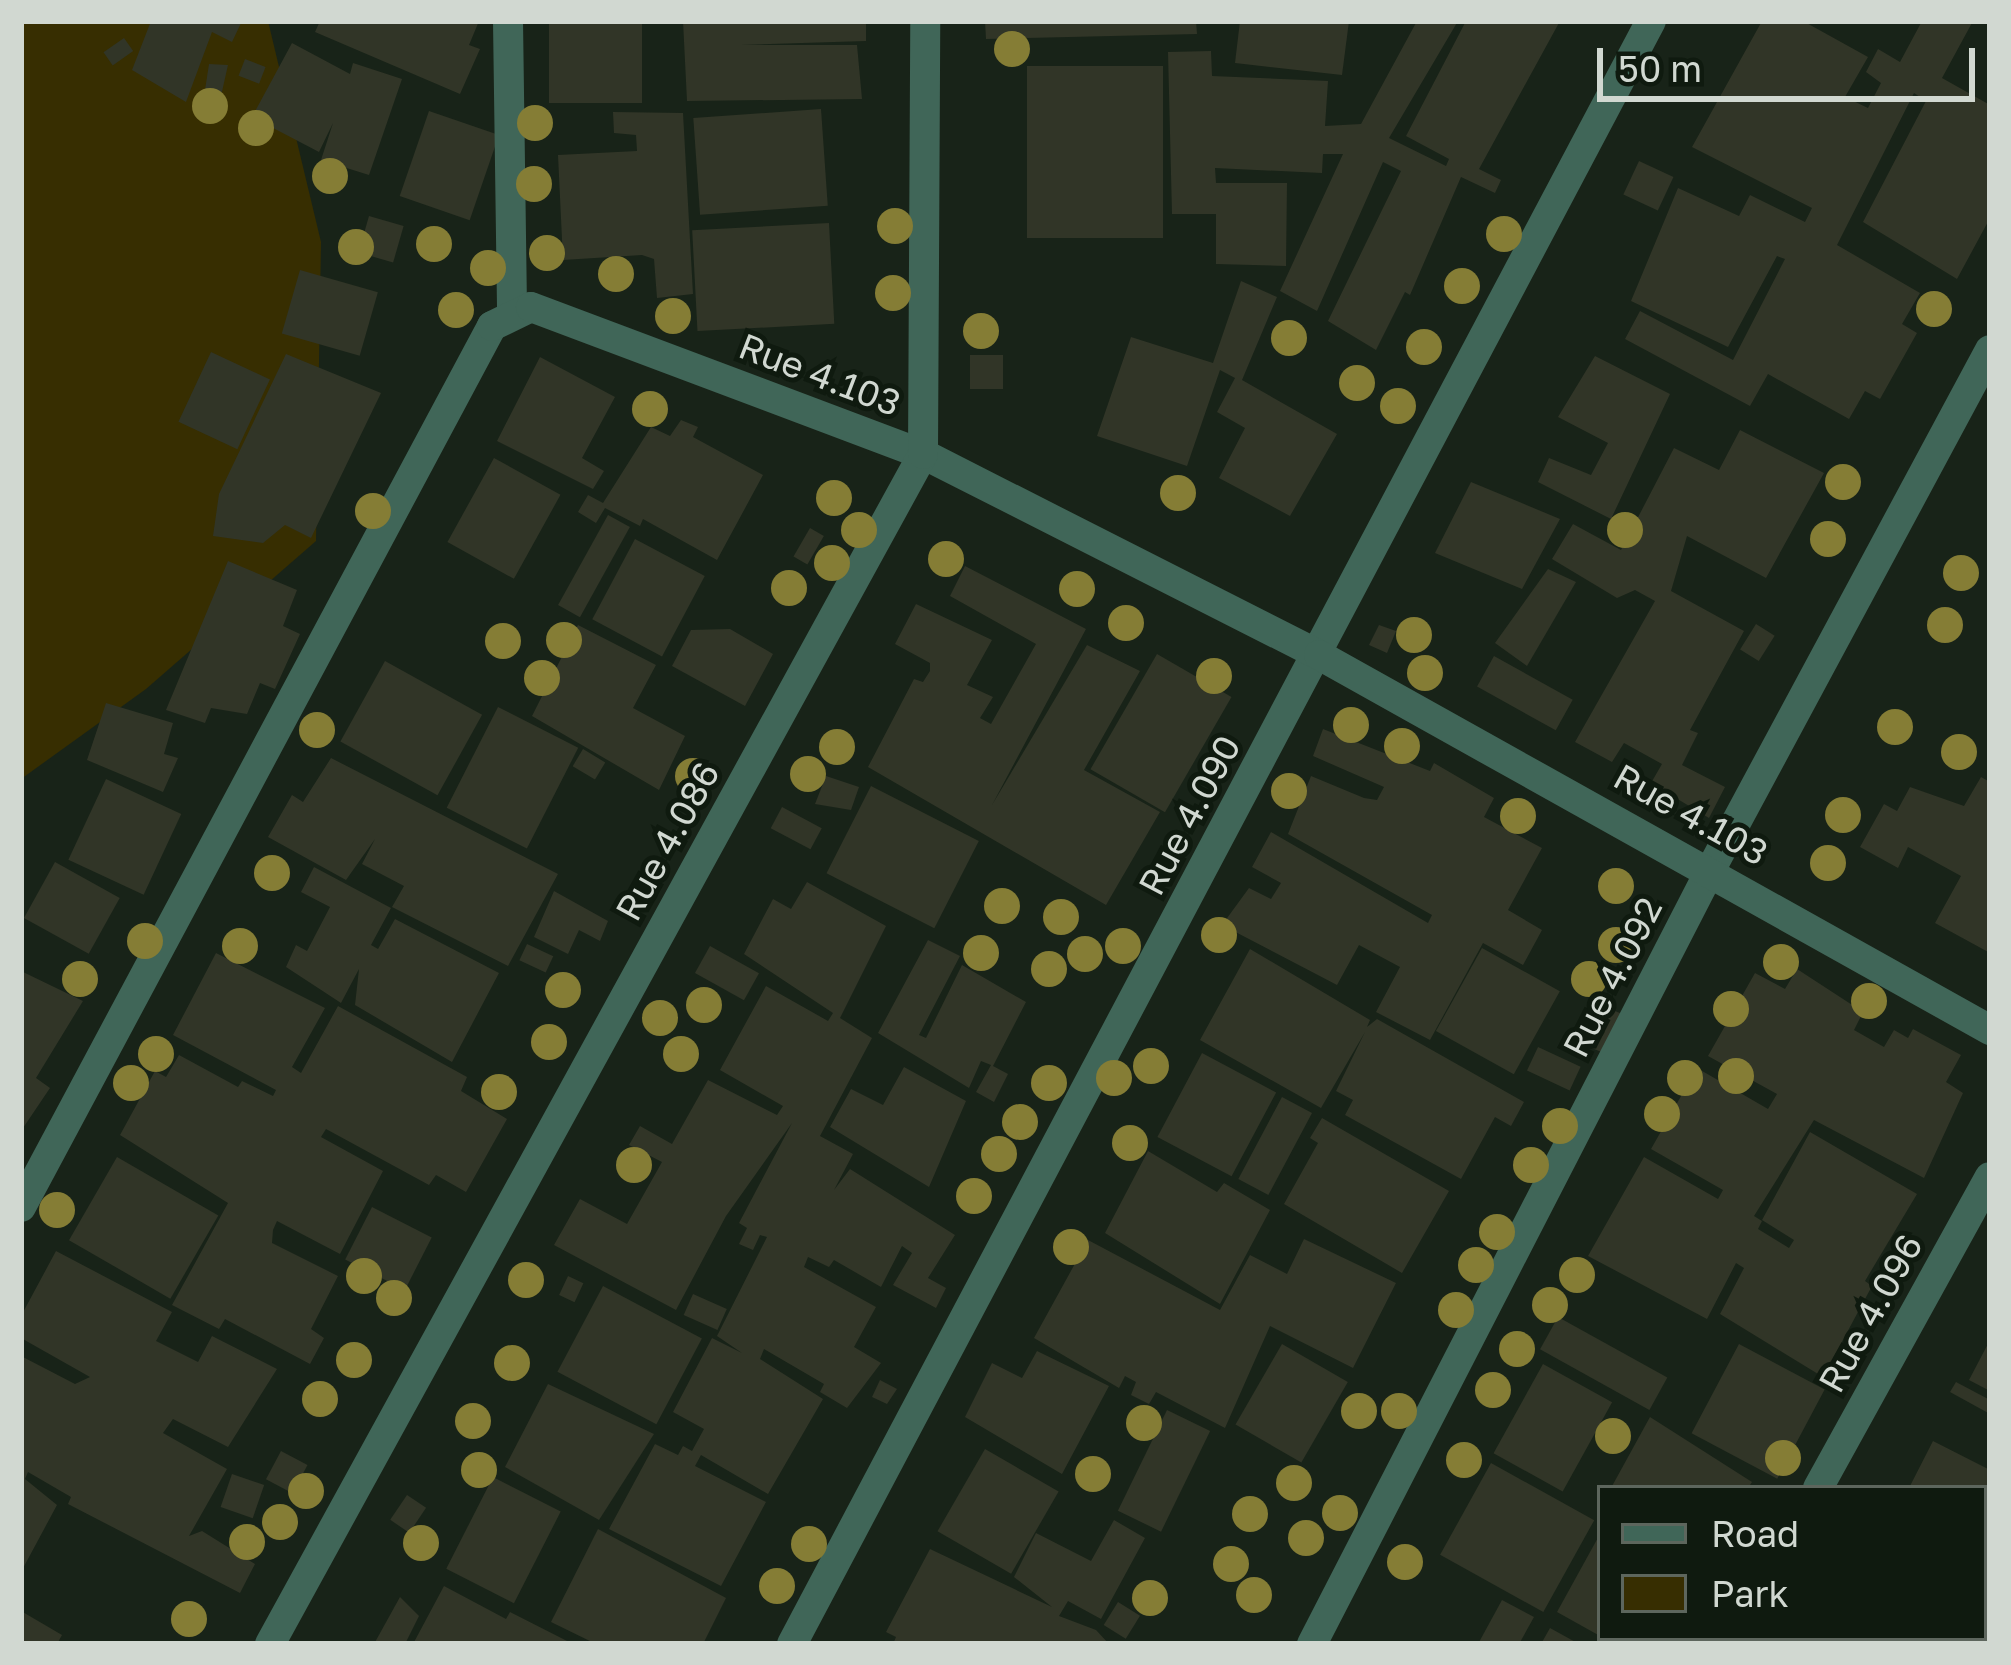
<!DOCTYPE html>
<style>
body{margin:0}
#map{position:relative;width:2011px;height:1665px;overflow:hidden;background:#182318;font-family:"Golos Text",sans-serif}
div>[style]{position:absolute}
.green>*{inset:0;background:#372e01}
.building>*{inset:0;background:#313527;transform-origin:0 0}
.minor>*{height:30px;margin:-15px;padding:0 15px;transform-origin:15px;border-radius:15px;background:#406658}
.tertiary>*{height:30px;margin:-15px;padding:0 15px;transform-origin:15px;border-radius:15px;background:#406658}
.trees>*{width:36px;height:36px;margin:-18px;border-radius:50%;background:#857d35}
span{translate:-50% -50%;white-space:nowrap;text-align:center;line-height:1.15;-webkit-text-stroke:10px #0f1a0f;paint-order:stroke}
.street-label{font-size:36px;color:#d1d8d1}
.frame{position:absolute;inset:0;border:24px solid #d1d8d1;pointer-events:none}
.legend{position:absolute;left:1597px;top:1485px;width:390px;height:156px;box-sizing:border-box;background:#0f1a0f;border:3px solid #5d665d;margin:0;padding:15px 21px;list-style:none;font-size:36px;color:#d1d8d1}
.legend li{display:flex;align-items:center;gap:24px;height:60px}
.legend b{width:60px;border:3px solid #5d665d}
.scale{position:absolute;left:1597px;top:48px;width:378px;height:54px;box-sizing:border-box;border:6px solid #d1d8d1;border-top:0;padding-left:15px;font-size:36px;line-height:42px;white-space:nowrap;color:#d1d8d1;-webkit-text-stroke:9px #0f1a0f;paint-order:stroke}
</style>
<div id="map">
<div class="green">
<i style="clip-path:polygon(21px 21px,268px 21px,321px 242px,316px 541px,146px 689px,21px 779px)"></i>
</div>
<div class="building">
<i style="clip-path:polygon(151px 21px,242px 21px,232px 42px,212px 32px,186px 102px,132px 70px)"></i>
<i style="clip-path:polygon(320px 21px,479px 21px,469px 45px,480px 49px,460px 94px,315px 32px)"></i>
<i style="left:549px;top:21px;width:93px;height:82px"></i>
<i style="clip-path:polygon(683px 21px,866px 21px,866px 41px,741px 45px,857px 45px,862px 99px,687px 101px)"></i>
<i style="clip-path:polygon(985px 21px,1196px 21px,1197px 34px,986px 39px)"></i>
<i style="clip-path:polygon(1240px 21px,1349px 21px,1342px 75px,1235px 63px)"></i>
<i style="clip-path:polygon(1417px 21px,1458px 21px,1389px 138px,1446px 166px,1449px 159px,1406px 136px,1466px 21px,1560px 21px,1479px 169px,1501px 180px,1495px 193px,1461px 177px,1410px 295px,1405px 292px,1376px 350px,1328px 321px,1401px 171px,1383px 162px,1317px 311px,1280px 291px,1343px 154px,1323px 154px,1322px 173px,1215px 168px,1216px 183px,1287px 183px,1286px 266px,1216px 264px,1216px 214px,1172px 214px,1168px 52px,1211px 51px,1212px 76px,1328px 81px,1325px 126px,1361px 124px)"></i>
<i style="clip-path:polygon(1762px 21px,1803px 21px,1868px 57px,1845px 97px,1868px 108px,1881px 83px,1866px 72px,1878px 49px,1900px 62px,1922px 21px,1973px 21px,1942px 78px,1990px 105px,1990px 218px,1957px 279px,1863px 222px,1926px 101px,1914px 93px,1837px 245px,1920px 293px,1902px 324px,1917px 333px,1880px 399px,1865px 391px,1849px 419px,1768px 374px,1750px 406px,1625px 339px,1640px 311px,1733px 360px,1785px 259px,1777px 256px,1728px 347px,1631px 301px,1678px 188px,1739px 216px,1750px 195px,1805px 222px,1812px 208px,1692px 147px)"></i>
<i style="left:124px;top:38px;width:16px;height:25px;rotate:55deg"></i>
<i style="clip-path:polygon(292px 43px,350px 74px,353px 63px,402px 79px,369px 175px,321px 160px,333px 123px,319px 152px,252px 117px)"></i>
<i style="left:245px;top:59px;width:22px;height:18px;rotate:21deg"></i>
<i style="clip-path:polygon(209px 64px,228px 65px,221px 96px,205px 90px)"></i>
<i style="left:1027px;top:66px;width:136px;height:172px"></i>
<i style="left:821px;top:109px;width:97px;height:128px;rotate:86deg"></i>
<i style="left:429px;top:111px;width:74px;height:90px;rotate:19deg"></i>
<i style="clip-path:polygon(613px 112px,683px 113px,693px 294px,657px 298px,654px 259px,642px 255px,563px 260px,558px 155px,637px 151px,636px 135px,614px 133px)"></i>
<i style="left:1639px;top:161px;width:38px;height:37px;rotate:25deg"></i>
<i style="left:369px;top:216px;width:36px;height:38px;rotate:16deg"></i>
<i style="left:829px;top:223px;width:101px;height:137px;rotate:87deg"></i>
<i style="left:300px;top:270px;width:81px;height:66px;rotate:16deg"></i>
<i style="clip-path:polygon(1241px 281px,1277px 297px,1242px 380px,1337px 434px,1290px 516px,1219px 478px,1245px 428px,1217px 412px,1235px 378px,1220px 370px,1187px 466px,1097px 436px,1131px 337px,1213px 363px)"></i>
<i style="left:211px;top:352px;width:65px;height:77px;rotate:25deg"></i>
<i style="clip-path:polygon(286px 354px,381px 393px,311px 538px,285px 525px,263px 543px,213px 536px,219px 494px)"></i>
<i style="left:970px;top:355px;width:33px;height:34px"></i>
<i style="clip-path:polygon(1595px 356px,1670px 394px,1611px 519px,1538px 482px,1549px 458px,1591px 475px,1608px 443px,1558px 417px)"></i>
<i style="clip-path:polygon(540px 357px,615px 397px,582px 458px,604px 471px,593px 489px,497px 441px)"></i>
<i style="clip-path:polygon(681px 420px,698px 427px,693px 437px,763px 475px,717px 560px,643px 519px,640px 526px,605px 508px,596px 523px,578px 512px,588px 495px,603px 503px,651px 427px,670px 436px)"></i>
<i style="clip-path:polygon(1740px 430px,1824px 473px,1766px 578px,1687px 536px,1671px 591px,1744px 631px,1690px 730px,1698px 733px,1682px 765px,1725px 787px,1709px 818px,1651px 783px,1662px 764px,1624px 743px,1612px 762px,1575px 742px,1655px 601px,1635px 590px,1617px 598px,1552px 559px,1573px 524px,1621px 550px,1674px 448px,1719px 470px)"></i>
<i style="left:494px;top:458px;width:76px;height:96px;rotate:29deg"></i>
<i style="clip-path:polygon(1471px 482px,1560px 519px,1522px 589px,1435px 553px)"></i>
<i style="left:608px;top:515px;width:25px;height:103px;rotate:29deg"></i>
<i style="left:810px;top:528px;width:16px;height:33px;rotate:30deg"></i>
<i style="left:635px;top:539px;width:79px;height:91px;rotate:28deg"></i>
<i style="clip-path:polygon(228px 561px,297px 590px,283px 626px,300px 634px,275px 689px,260px 683px,247px 714px,211px 708px,205px 723px,166px 710px)"></i>
<i style="clip-path:polygon(965px 566px,1086px 629px,992px 805px,1087px 645px,1140px 671px,1084px 770px,1160px 812px,1106px 905px,868px 767px,914px 679px,923px 682px,930px 671px,930px 663px,895px 644px,916px 604px,992px 640px,967px 685px,993px 697px,980px 718px,991px 724px,1036px 644px,950px 596px)"></i>
<i style="clip-path:polygon(1548px 569px,1576px 582px,1527px 666px,1495px 643px)"></i>
<i style="left:1756px;top:624px;width:22px;height:30px;rotate:32deg"></i>
<i style="clip-path:polygon(578px 625px,656px 665px,633px 708px,685px 736px,659px 790px,532px 716px)"></i>
<i style="clip-path:polygon(1379px 625px,1396px 631px,1387px 653px,1369px 645px)"></i>
<i style="clip-path:polygon(730px 629px,773px 654px,745px 706px,672px 666px,691px 630px)"></i>
<i style="left:1157px;top:654px;width:86px;height:133px;rotate:30deg"></i>
<i style="left:1494px;top:656px;width:90px;height:35px;rotate:29deg"></i>
<i style="left:385px;top:661px;width:111px;height:92px;rotate:29deg"></i>
<i style="clip-path:polygon(106px 703px,173px 723px,164px 754px,178px 758px,163px 792px,87px 760px)"></i>
<i style="left:498px;top:707px;width:90px;height:113px;rotate:27deg"></i>
<i style="clip-path:polygon(1323px 729px,1430px 771px,1434px 763px,1494px 798px,1484px 817px,1542px 848px,1508px 910px,1542px 930px,1523px 965px,1483px 943px,1430px 1040px,1376px 1012px,1400px 967px,1359px 945px,1337px 985px,1222px 925px,1249px 888px,1271px 899px,1281px 883px,1252px 867px,1271px 832px,1428px 923px,1432px 915px,1288px 834px,1311px 776px,1364px 798px,1377px 800px,1384px 787px,1313px 756px)"></i>
<i style="left:583px;top:749px;width:26px;height:20px;rotate:31deg"></i>
<i style="clip-path:polygon(331px 758px,558px 874px,508px 966px,392px 907px,404px 886px,362px 864px,375px 839px,346px 880px,268px 837px,292px 795px,303px 802px)"></i>
<i style="clip-path:polygon(826px 776px,859px 787px,851px 810px,815px 804px)"></i>
<i style="clip-path:polygon(1981px 777px,1990px 782px,1990px 953px,1935px 923px,1961px 876px,1908px 847px,1898px 868px,1860px 847px,1884px 804px,1897px 811px,1910px 787px,1964px 806px)"></i>
<i style="left:106px;top:779px;width:83px;height:89px;rotate:25deg"></i>
<i style="left:871px;top:786px;width:121px;height:98px;rotate:27deg"></i>
<i style="left:782px;top:807px;width:45px;height:24px;rotate:28deg"></i>
<i style="left:55px;top:862px;width:74px;height:64px;rotate:29deg"></i>
<i style="clip-path:polygon(314px 867px,391px 908px,371px 945px,378px 949px,395px 919px,499px 973px,452px 1062px,355px 1005px,359px 969px,341px 1003px,286px 967px,296px 945px,307px 951px,330px 907px,301px 892px)"></i>
<i style="clip-path:polygon(807px 882px,886px 926px,840px 1018px,872px 1038px,820px 1136px,853px 1154px,834px 1190px,850px 1169px,955px 1235px,928px 1278px,946px 1288px,936px 1308px,893px 1285px,912px 1253px,902px 1246px,881px 1287px,834px 1260px,829px 1267px,808px 1257px,804px 1267px,876px 1307px,854px 1347px,881px 1363px,847px 1408px,820px 1392px,824px 1384px,764px 1349px,760px 1359px,823px 1399px,768px 1494px,701px 1455px,695px 1466px,766px 1502px,721px 1586px,609px 1529px,655px 1444px,678px 1455px,683px 1446px,692px 1451px,704px 1429px,673px 1412px,712px 1338px,742px 1353px,717px 1336px,767px 1237px,760px 1235px,753px 1250px,739px 1244px,747px 1228px,739px 1223px,792px 1123px,726px 1216px,676px 1310px,554px 1245px,580px 1199px,627px 1224px,662px 1162px,629px 1145px,640px 1126px,672px 1144px,708px 1080px,777px 1115px,783px 1106px,720px 1070px,766px 986px,828px 1021px,833px 1013px,744px 954px,773px 899px,791px 909px)"></i>
<i style="clip-path:polygon(554px 891px,608px 921px,600px 941px,579px 930px,568px 954px,534px 937px)"></i>
<i style="clip-path:polygon(928px 940px,960px 956px,919px 1035px,926px 1038px,962px 965px,1026px 1002px,993px 1066px,1008px 1074px,994px 1102px,976px 1092px,991px 1065px,981px 1061px,969px 1088px,878px 1033px)"></i>
<i style="left:527px;top:944px;width:29px;height:18px;rotate:25deg"></i>
<i style="left:710px;top:946px;width:56px;height:31px;rotate:29deg"></i>
<i style="left:1482px;top:948px;width:89px;height:95px;rotate:29deg"></i>
<i style="clip-path:polygon(1250px 949px,1370px 1020px,1367px 1027px,1377px 1019px,1524px 1102px,1511px 1126px,1495px 1117px,1461px 1179px,1345px 1115px,1353px 1100px,1336px 1091px,1365px 1032px,1321px 1108px,1200px 1040px)"></i>
<i style="clip-path:polygon(216px 953px,325px 1008px,292px 1067px,301px 1073px,338px 1006px,467px 1077px,461px 1091px,507px 1119px,466px 1192px,436px 1175px,429px 1185px,326px 1129px,321px 1137px,383px 1171px,340px 1254px,277px 1221px,273px 1230px,272px 1243px,338px 1276px,311px 1329px,324px 1338px,310px 1364px,225px 1319px,219px 1329px,172px 1305px,228px 1203px,120px 1135px,155px 1071px,166px 1077px,179px 1055px,238px 1087px,242px 1081px,273px 1096px,276px 1090px,173px 1035px)"></i>
<i style="clip-path:polygon(1797px 969px,1863px 1012px,1854px 1030px,1884px 1047px,1894px 1030px,1908px 1038px,1913px 1029px,1961px 1055px,1946px 1082px,1963px 1093px,1924px 1178px,1814px 1120px,1754px 1216px,1762px 1221px,1758px 1229px,1789px 1248px,1794px 1240px,1762px 1220px,1810px 1132px,1917px 1194px,1865px 1281px,1872px 1286px,1823px 1377px,1720px 1314px,1744px 1268px,1736px 1263px,1707px 1319px,1588px 1256px,1644px 1157px,1718px 1199px,1723px 1190px,1651px 1149px,1697px 1068px,1768px 1109px,1777px 1094px,1708px 1056px,1755px 973px,1785px 989px)"></i>
<i style="clip-path:polygon(21px 971px,83px 1001px,36px 1078px,50px 1088px,21px 1131px)"></i>
<i style="left:1590px;top:1001px;width:37px;height:43px;rotate:22deg"></i>
<i style="left:1538px;top:1047px;width:47px;height:26px;rotate:25deg"></i>
<i style="left:1202px;top:1053px;width:84px;height:95px;rotate:28deg"></i>
<i style="clip-path:polygon(904px 1067px,966px 1101px,929px 1187px,830px 1127px,851px 1089px,883px 1105px)"></i>
<i style="left:1282px;top:1097px;width:34px;height:93px;rotate:28deg"></i>
<i style="clip-path:polygon(1322px 1118px,1449px 1191px,1402px 1273px,1284px 1204px,1318px 1143px,1310px 1138px)"></i>
<i style="clip-path:polygon(1148px 1151px,1217px 1192px,1224px 1183px,1270px 1210px,1220px 1304px,1105px 1233px)"></i>
<i style="left:117px;top:1157px;width:117px;height:96px;rotate:30deg"></i>
<i style="left:372px;top:1207px;width:67px;height:59px;rotate:27deg"></i>
<i style="clip-path:polygon(1304px 1239px,1396px 1283px,1353px 1368px,1270px 1326px,1225px 1428px,1156px 1392px,1149px 1404px,1131px 1395px,1136px 1382px,1125px 1376px,1119px 1388px,1034px 1338px,1088px 1240px,1220px 1310px,1250px 1255px,1287px 1274px)"></i>
<i style="clip-path:polygon(56px 1251px,172px 1312px,156px 1341px,198px 1362px,212px 1336px,277px 1369px,228px 1447px,173px 1419px,163px 1433px,227px 1469px,189px 1536px,202px 1531px,255px 1564px,240px 1593px,68px 1504px,71px 1497px,28px 1472px,25px 1479px,57px 1505px,21px 1572px,21px 1356px,75px 1384px,90px 1377px,21px 1338px,21px 1316px)"></i>
<i style="left:568px;top:1276px;width:17px;height:21px;rotate:25deg"></i>
<i style="left:603px;top:1286px;width:112px;height:97px;rotate:28deg"></i>
<i style="left:693px;top:1294px;width:37px;height:23px;rotate:24deg"></i>
<i style="left:1558px;top:1317px;width:125px;height:37px;rotate:29deg"></i>
<i style="clip-path:polygon(1990px 1340px,1990px 1391px,1969px 1380px)"></i>
<i style="left:1282px;top:1344px;width:76px;height:93px;rotate:30deg"></i>
<i style="left:1739px;top:1344px;width:97px;height:101px;rotate:28deg"></i>
<i style="clip-path:polygon(1037px 1351px,1109px 1386px,1062px 1474px,965px 1417px,992px 1363px,1022px 1378px)"></i>
<i style="left:1543px;top:1364px;width:79px;height:102px;rotate:29deg"></i>
<i style="clip-path:polygon(880px 1380px,897px 1389px,887px 1404px,872px 1397px)"></i>
<i style="clip-path:polygon(1956px 1382px,1990px 1400px,1990px 1414px,1950px 1392px)"></i>
<i style="clip-path:polygon(548px 1384px,654px 1434px,599px 1520px,505px 1467px)"></i>
<i style="left:1167px;top:1410px;width:48px;height:112px;rotate:26deg"></i>
<i style="clip-path:polygon(1650px 1417px,1752px 1482px,1748px 1488px,1611px 1488px)"></i>
<i style="clip-path:polygon(1933px 1441px,1990px 1470px,1984px 1508px,1984px 1488px,1910px 1486px)"></i>
<i style="left:985px;top:1449px;width:85px;height:95px;rotate:30deg"></i>
<i style="left:281px;top:1451px;width:30px;height:32px;rotate:28deg"></i>
<i style="left:1491px;top:1463px;width:118px;height:105px;rotate:29deg"></i>
<i style="left:232px;top:1474px;width:34px;height:35px;rotate:19deg"></i>
<i style="left:493px;top:1477px;width:76px;height:103px;rotate:27deg"></i>
<i style="left:407px;top:1495px;width:23px;height:30px;rotate:34deg"></i>
<i style="clip-path:polygon(1114px 1520px,1145px 1538px,1101px 1619px,1068px 1601px,1059px 1616px,1096px 1630px,1109px 1644px,893px 1644px,896px 1637px,886px 1632px,930px 1549px,1052px 1607px,1014px 1577px,1036px 1533px,1091px 1561px)"></i>
<i style="clip-path:polygon(598px 1529px,726px 1598px,704px 1642px,596px 1644px,551px 1622px)"></i>
<i style="clip-path:polygon(1600px 1534px,1600px 1636px,1557px 1612px)"></i>
<i style="clip-path:polygon(1990px 1580px,1990px 1643px,1984px 1640px)"></i>
<i style="clip-path:polygon(444px 1586px,506px 1619px,510px 1612px,573px 1644px,413px 1644px)"></i>
<i style="clip-path:polygon(400px 1597px,419px 1616px,405px 1644px,374px 1644px)"></i>
<i style="clip-path:polygon(1502px 1600px,1534px 1617px,1519px 1644px,1478px 1644px)"></i>
<i style="left:1118px;top:1602px;width:26px;height:27px;rotate:32deg"></i>
<i style="clip-path:polygon(21px 1611px,62px 1635px,57px 1644px,21px 1644px)"></i>
<i style="clip-path:polygon(1550px 1628px,1579px 1644px,1541px 1644px)"></i>
<i style="clip-path:polygon(1604px 1638px,1674px 1638px,1671px 1644px)"></i>
<i style="left:1857px;top:1638px;width:94px;height:7px"></i>
</div>
<div class="minor">
<i style="left:508px;top:21px;width:289px;rotate:89.2deg"></i>
<i style="left:1818px;top:1488px;width:355px;rotate:-61.1deg"></i>
<i style="left:792px;top:1644px;width:1836px;rotate:-62.11deg"></i>
<i style="left:1312px;top:1644px;width:872px;rotate:-62.76deg"></i>
<i style="left:1711px;top:869px;width:589px;rotate:-61.74deg"></i>
<i style="left:1731px;top:1644px;width:7px;rotate:-63deg"></i>
</div>
<div class="tertiary">
<i style="left:21px;top:1207px;width:999px;rotate:-61.87deg"></i>
<i style="left:492px;top:326px;width:43px;rotate:-26deg"></i>
<i style="left:531px;top:307px;width:419px;rotate:20.6deg"></i>
<i style="left:923px;top:454px;width:444px;rotate:26.9deg"></i>
<i style="left:1319px;top:655px;width:769px;rotate:29.2deg"></i>
<i style="left:270px;top:1644px;width:1357px;rotate:-61.24deg"></i>
<i style="left:923px;top:454px;width:433px;rotate:-89.7deg"></i>
</div>
<div class="trees">
<i style="left:1012px;top:49px"></i>
<i style="left:210px;top:106px"></i>
<i style="left:535px;top:123px"></i>
<i style="left:256px;top:128px"></i>
<i style="left:330px;top:176px"></i>
<i style="left:534px;top:184px"></i>
<i style="left:895px;top:226px"></i>
<i style="left:1504px;top:234px"></i>
<i style="left:434px;top:244px"></i>
<i style="left:356px;top:247px"></i>
<i style="left:547px;top:253px"></i>
<i style="left:488px;top:268px"></i>
<i style="left:616px;top:274px"></i>
<i style="left:1462px;top:286px"></i>
<i style="left:893px;top:293px"></i>
<i style="left:1934px;top:309px"></i>
<i style="left:456px;top:310px"></i>
<i style="left:673px;top:316px"></i>
<i style="left:981px;top:331px"></i>
<i style="left:1289px;top:338px"></i>
<i style="left:1424px;top:347px"></i>
<i style="left:1357px;top:383px"></i>
<i style="left:1398px;top:406px"></i>
<i style="left:650px;top:409px"></i>
<i style="left:1843px;top:482px"></i>
<i style="left:1178px;top:493px"></i>
<i style="left:834px;top:498px"></i>
<i style="left:373px;top:511px"></i>
<i style="left:859px;top:530px"></i>
<i style="left:1625px;top:530px"></i>
<i style="left:1828px;top:539px"></i>
<i style="left:946px;top:559px"></i>
<i style="left:832px;top:563px"></i>
<i style="left:1961px;top:573px"></i>
<i style="left:789px;top:588px"></i>
<i style="left:1077px;top:589px"></i>
<i style="left:1126px;top:623px"></i>
<i style="left:1945px;top:625px"></i>
<i style="left:1414px;top:635px"></i>
<i style="left:564px;top:640px"></i>
<i style="left:503px;top:641px"></i>
<i style="left:1425px;top:673px"></i>
<i style="left:1214px;top:676px"></i>
<i style="left:542px;top:678px"></i>
<i style="left:1351px;top:725px"></i>
<i style="left:1895px;top:727px"></i>
<i style="left:317px;top:730px"></i>
<i style="left:1402px;top:746px"></i>
<i style="left:837px;top:747px"></i>
<i style="left:1959px;top:752px"></i>
<i style="left:808px;top:774px"></i>
<i style="left:693px;top:776px"></i>
<i style="left:1289px;top:791px"></i>
<i style="left:1843px;top:815px"></i>
<i style="left:1518px;top:816px"></i>
<i style="left:1828px;top:863px"></i>
<i style="left:272px;top:873px"></i>
<i style="left:1616px;top:886px"></i>
<i style="left:1002px;top:906px"></i>
<i style="left:1061px;top:917px"></i>
<i style="left:1219px;top:935px"></i>
<i style="left:145px;top:941px"></i>
<i style="left:1616px;top:945px"></i>
<i style="left:240px;top:946px"></i>
<i style="left:1123px;top:946px"></i>
<i style="left:981px;top:953px"></i>
<i style="left:1085px;top:954px"></i>
<i style="left:1781px;top:962px"></i>
<i style="left:1049px;top:969px"></i>
<i style="left:80px;top:979px"></i>
<i style="left:1589px;top:979px"></i>
<i style="left:563px;top:990px"></i>
<i style="left:1869px;top:1001px"></i>
<i style="left:704px;top:1005px"></i>
<i style="left:1731px;top:1009px"></i>
<i style="left:660px;top:1018px"></i>
<i style="left:549px;top:1042px"></i>
<i style="left:156px;top:1054px"></i>
<i style="left:681px;top:1054px"></i>
<i style="left:1151px;top:1066px"></i>
<i style="left:1736px;top:1076px"></i>
<i style="left:1114px;top:1078px"></i>
<i style="left:1685px;top:1078px"></i>
<i style="left:131px;top:1083px"></i>
<i style="left:1049px;top:1083px"></i>
<i style="left:499px;top:1092px"></i>
<i style="left:1662px;top:1114px"></i>
<i style="left:1020px;top:1122px"></i>
<i style="left:1560px;top:1126px"></i>
<i style="left:1130px;top:1143px"></i>
<i style="left:999px;top:1154px"></i>
<i style="left:634px;top:1165px"></i>
<i style="left:1531px;top:1165px"></i>
<i style="left:974px;top:1196px"></i>
<i style="left:57px;top:1210px"></i>
<i style="left:1497px;top:1232px"></i>
<i style="left:1071px;top:1247px"></i>
<i style="left:1476px;top:1265px"></i>
<i style="left:1577px;top:1275px"></i>
<i style="left:364px;top:1276px"></i>
<i style="left:526px;top:1280px"></i>
<i style="left:394px;top:1298px"></i>
<i style="left:1550px;top:1305px"></i>
<i style="left:1456px;top:1310px"></i>
<i style="left:1517px;top:1349px"></i>
<i style="left:354px;top:1360px"></i>
<i style="left:512px;top:1363px"></i>
<i style="left:1493px;top:1390px"></i>
<i style="left:320px;top:1399px"></i>
<i style="left:1359px;top:1411px"></i>
<i style="left:1399px;top:1411px"></i>
<i style="left:473px;top:1421px"></i>
<i style="left:1144px;top:1423px"></i>
<i style="left:1613px;top:1436px"></i>
<i style="left:1783px;top:1458px"></i>
<i style="left:1464px;top:1460px"></i>
<i style="left:479px;top:1470px"></i>
<i style="left:1093px;top:1474px"></i>
<i style="left:1294px;top:1483px"></i>
<i style="left:306px;top:1491px"></i>
<i style="left:1340px;top:1513px"></i>
<i style="left:1250px;top:1514px"></i>
<i style="left:280px;top:1522px"></i>
<i style="left:1306px;top:1538px"></i>
<i style="left:247px;top:1542px"></i>
<i style="left:421px;top:1543px"></i>
<i style="left:809px;top:1544px"></i>
<i style="left:1405px;top:1562px"></i>
<i style="left:1231px;top:1564px"></i>
<i style="left:777px;top:1586px"></i>
<i style="left:1254px;top:1595px"></i>
<i style="left:1150px;top:1598px"></i>
<i style="left:189px;top:1619px"></i>
</div>
<div class="street-label">
<span style="left:820px;top:374px;rotate:21deg">Rue 4.103</span>
<span style="left:1691px;top:814px;rotate:29deg">Rue 4.103</span>
<span style="left:1189px;top:815px;rotate:-62deg">Rue 4.090</span>
<span style="left:667px;top:841px;rotate:-61deg">Rue 4.086</span>
<span style="left:1612px;top:977px;rotate:-63deg">Rue 4.092</span>
<span style="left:1870px;top:1313px;rotate:-61deg">Rue 4.096</span>
</div>
<div class="frame"></div>
<ul class="legend">
<li><b style="height:15px;background:#406658"></b>Road</li>
<li><b style="height:33px;background:#372e01"></b>Park</li>
</ul>
<div class="scale">50 m</div>
</div>
